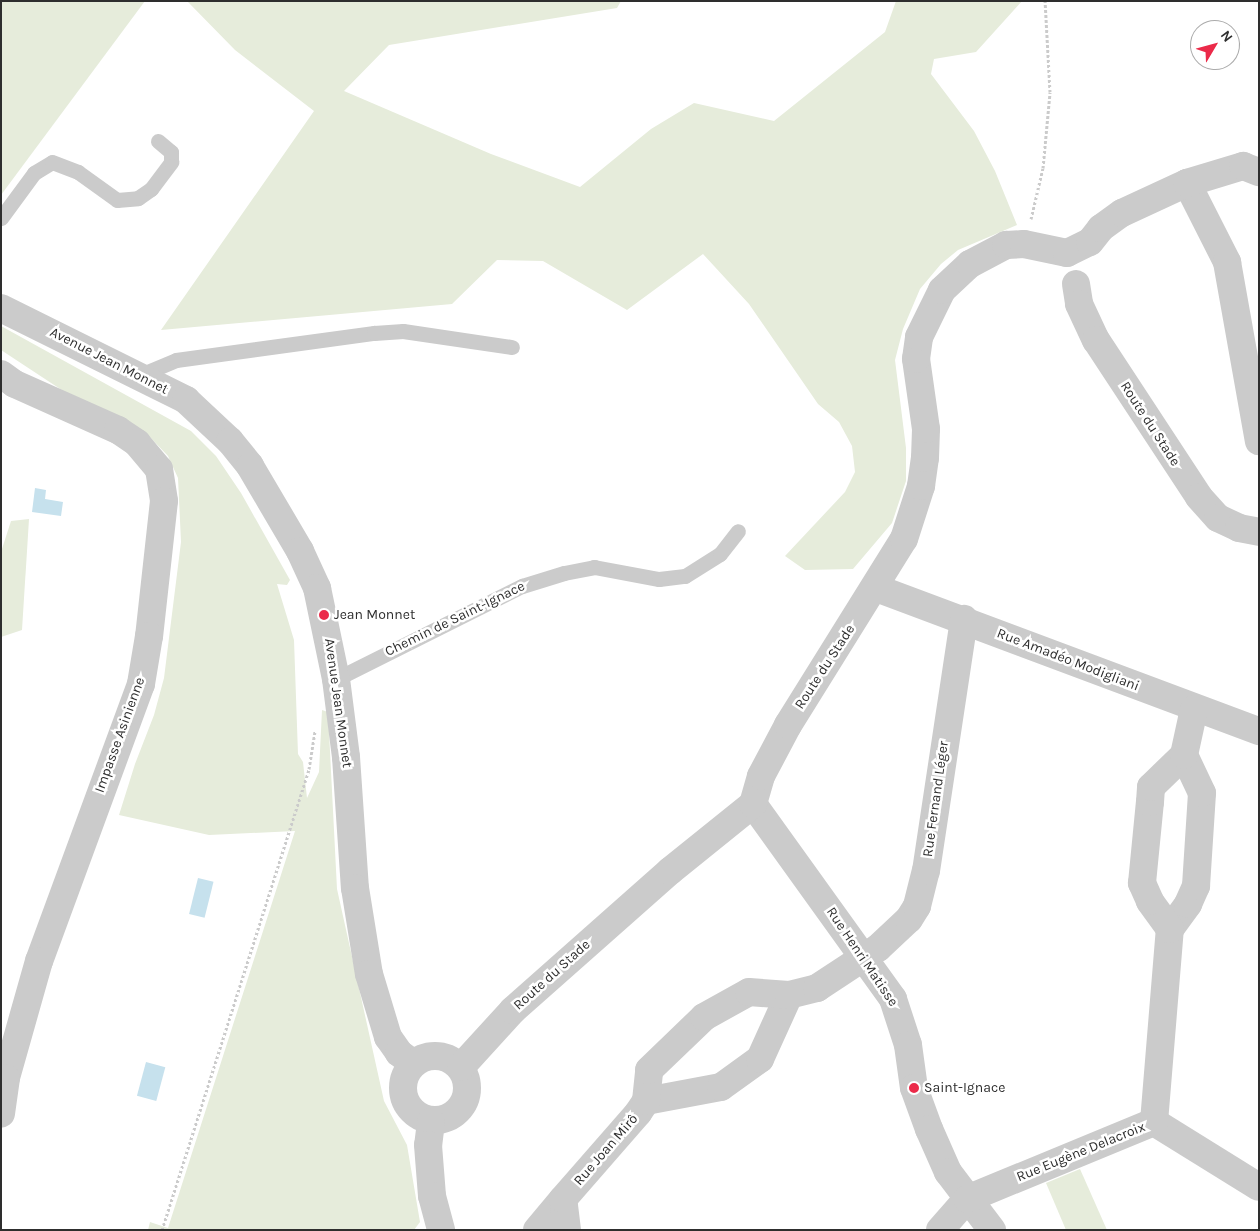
<!DOCTYPE html>
<meta charset="utf-8">
<style>
body{margin:0}
#map{position:relative;width:1260px;height:1231px;overflow:hidden;background:#fff;font-family:Karla,sans-serif}
div>[style]{position:absolute}
.green>*{inset:0;background:#e6ecdb}
.water>*{inset:0;background:#c6e1ed;transform-origin:0 0}
.path>*{height:3px;margin-top:-1.5px;transform-origin:0;background:repeating-linear-gradient(90deg,#cbcbcb 0 2.5px,transparent 0 5px)}
.service>*{height:15px;margin:-7.5px;padding:0 7.5px;transform-origin:7.5px;border-radius:7.5px;background:#cbcbcb}
.minor>*{height:28px;margin:-14px;padding:0 14px;transform-origin:14px;border-radius:14px;background:#cbcbcb}
.minor>.ring{margin:-14px;padding:0;box-sizing:content-box;background:none;border:28px solid #cbcbcb;border-radius:50%}
.dots>*{width:14px;height:14px;translate:-50% -50%;box-sizing:border-box;border:2px solid #fff;border-radius:50%}
span{translate:-50% -50%;white-space:nowrap;text-align:center;line-height:1.15;-webkit-text-stroke:5px #fff;paint-order:stroke}
.street-label{font-size:14px;color:#2e2e2e}
.poi-label{font-size:14px;color:#2e2e2e}
.left{translate:0 -50%;text-align:left}
.frame{position:absolute;inset:0;border:2px solid #2e2e2e;pointer-events:none}
.north{position:absolute;left:1190px;top:20px;width:50px;height:50px;box-sizing:border-box;background:#fff;border:1px solid #ababab;border-radius:50%;rotate:53deg;font-size:14px;font-weight:700;line-height:20px;text-align:center;color:#2e2e2e}
.north::after{content:'';display:block;margin:auto;width:18px;height:22px;background:#eb2a49;clip-path:polygon(50% 0,100% 100%,50% 72%,0 100%)}
</style>
<div id="map">
<div class="green">
<i style="clip-path:polygon(1px 1px,145px 1px,1px 195px)"></i>
<i style="clip-path:polygon(187px 1px,621px 1px,617px 8px,389px 45px,344px 91px,491px 154px,580px 187px,651px 129px,694px 103px,774px 121px,885px 32px,896px 1px,1022px 1px,976px 52px,934px 59px,931px 74px,974px 131px,995px 171px,1017px 225px,958px 250px,941px 264px,920px 289px,903px 329px,895px 360px,906px 448px,906px 481px,892px 523px,853px 569px,805px 570px,785px 556px,845px 492px,855px 472px,852px 446px,839px 422px,818px 404px,749px 304px,703px 254px,627px 310px,543px 261px,497px 260px,452px 304px,161px 330px,314px 111px,235px 50px)"></i>
<i style="clip-path:polygon(1px 326px,191px 431px,216px 456px,241px 493px,290px 580px,287px 585px,277px 584px,294px 640px,298px 754px,303px 762px,307px 798px,319px 772px,322px 710px,328px 712px,337px 889px,384px 1101px,407px 1145px,420px 1222px,414px 1230px,148px 1230px,150px 1222px,168px 1228px,295px 831px,209px 835px,119px 815px,135px 764px,154px 715px,164px 678px,181px 542px,178px 478px,168px 456px,148px 435px,83px 404px,1px 350px)"></i>
<i style="clip-path:polygon(29px 519px,22px 630px,1px 637px,1px 552px,11px 521px)"></i>
<i style="clip-path:polygon(1080px 1169px,1107px 1230px,1066px 1230px,1046px 1183px)"></i>
</div>
<div class="water">
<i style="clip-path:polygon(35px 488px,46px 490px,45px 499px,63px 502px,61px 516px,32px 512px)"></i>
<i style="left:198px;top:878px;width:16px;height:37px;rotate:14deg"></i>
<i style="left:146px;top:1062px;width:20px;height:35px;rotate:15deg"></i>
</div>
<div class="path">
<i style="left:1031px;top:219px;width:52px;rotate:-76.8deg"></i>
<i style="left:1043px;top:168px;width:76px;rotate:-84.7deg"></i>
<i style="left:1050px;top:92px;width:91px;rotate:-93.1deg"></i>
<i style="left:162px;top:1230px;width:484px;rotate:-72.3deg"></i>
<i style="left:309px;top:769px;width:38px;rotate:-81deg"></i>
</div>
<div class="service">
<i style="left:1px;top:218px;width:56px;rotate:-53.7deg"></i>
<i style="left:34px;top:173px;width:21px;rotate:-31deg"></i>
<i style="left:52px;top:162px;width:28px;rotate:21deg"></i>
<i style="left:78px;top:172px;width:48px;rotate:35.7deg"></i>
<i style="left:117px;top:200px;width:21px;rotate:-5deg"></i>
<i style="left:138px;top:198px;width:16px;rotate:-35deg"></i>
<i style="left:151px;top:189px;width:34px;rotate:-53deg"></i>
<i style="left:171px;top:162px;width:10px;rotate:-90deg"></i>
<i style="left:171px;top:152px;width:17px;rotate:-140deg"></i>
<i style="left:138px;top:376px;width:41px;rotate:-22.8deg"></i>
<i style="left:176px;top:360px;width:200px;rotate:-7.8deg"></i>
<i style="left:374px;top:333px;width:29px;rotate:-4deg"></i>
<i style="left:403px;top:331px;width:110px;rotate:8.4deg"></i>
<i style="left:336px;top:679px;width:208px;rotate:-26.6deg"></i>
<i style="left:522px;top:586px;width:44px;rotate:-17.2deg"></i>
<i style="left:564px;top:573px;width:31px;rotate:-11deg"></i>
<i style="left:594px;top:567px;width:66px;rotate:10.5deg"></i>
<i style="left:659px;top:579px;width:26px;rotate:-7deg"></i>
<i style="left:685px;top:576px;width:41px;rotate:-32.2deg"></i>
<i style="left:720px;top:554px;width:29px;rotate:-52deg"></i>
</div>
<div class="minor">
<i style="left:1187px;top:183px;width:89px;rotate:63.1deg"></i>
<i style="left:1227px;top:262px;width:182px;rotate:79.9deg"></i>
<i style="left:1076px;top:284px;width:20px;rotate:81deg"></i>
<i style="left:1079px;top:304px;width:40px;rotate:65deg"></i>
<i style="left:1096px;top:340px;width:188px;rotate:56.7deg"></i>
<i style="left:1199px;top:497px;width:28px;rotate:48deg"></i>
<i style="left:1218px;top:518px;width:23px;rotate:25deg"></i>
<i style="left:1239px;top:528px;width:20px;rotate:11deg"></i>
<i style="left:1px;top:308px;width:207px;rotate:26.4deg"></i>
<i style="left:186px;top:400px;width:60px;rotate:43deg"></i>
<i style="left:230px;top:441px;width:32px;rotate:51deg"></i>
<i style="left:250px;top:466px;width:99px;rotate:59.5deg"></i>
<i style="left:300px;top:551px;width:41px;rotate:65.3deg"></i>
<i style="left:317px;top:588px;width:93px;rotate:78.2deg"></i>
<i style="left:336px;top:679px;width:79px;rotate:82.7deg"></i>
<i style="left:346px;top:757px;width:131px;rotate:86.1deg"></i>
<i style="left:355px;top:888px;width:87px;rotate:80.8deg"></i>
<i style="left:369px;top:974px;width:66px;rotate:73.2deg"></i>
<i style="left:388px;top:1037px;width:19px;rotate:55deg"></i>
<i style="left:399px;top:1053px;width:17px;rotate:36deg"></i>
<i style="left:1px;top:374px;width:17px;rotate:36deg"></i>
<i style="left:15px;top:384px;width:113px;rotate:24.1deg"></i>
<i style="left:118px;top:430px;width:23px;rotate:34deg"></i>
<i style="left:137px;top:443px;width:34px;rotate:50deg"></i>
<i style="left:159px;top:469px;width:32px;rotate:81deg"></i>
<i style="left:164px;top:501px;width:136px;rotate:96.3deg"></i>
<i style="left:149px;top:636px;width:49px;rotate:99.5deg"></i>
<i style="left:141px;top:684px;width:295px;rotate:110.2deg"></i>
<i style="left:39px;top:961px;width:122px;rotate:105.8deg"></i>
<i style="left:6px;top:1078px;width:36px;rotate:98deg"></i>
<i style="left:876px;top:588px;width:409px;rotate:20.5deg"></i>
<i style="left:753px;top:804px;width:240px;rotate:54.3deg"></i>
<i style="left:893px;top:999px;width:48px;rotate:71.9deg"></i>
<i style="left:908px;top:1045px;width:43px;rotate:82.1deg"></i>
<i style="left:914px;top:1088px;width:44px;rotate:69.9deg"></i>
<i style="left:929px;top:1129px;width:47px;rotate:66.2deg"></i>
<i style="left:948px;top:1172px;width:73px;rotate:52.8deg"></i>
<i style="left:1170px;top:929px;width:31px;rotate:-54deg"></i>
<i style="left:1188px;top:904px;width:20px;rotate:-66deg"></i>
<i style="left:1196px;top:886px;width:93px;rotate:-86.3deg"></i>
<i style="left:1202px;top:793px;width:42px;rotate:-115.3deg"></i>
<i class="ring" style="left:403px;top:1056px;width:36px;height:36px"></i>
<i style="left:461px;top:1067px;width:77px;rotate:-47.6deg"></i>
<i style="left:513px;top:1010px;width:210px;rotate:-41.5deg"></i>
<i style="left:670px;top:871px;width:107px;rotate:-38.9deg"></i>
<i style="left:753px;top:804px;width:29px;rotate:-74deg"></i>
<i style="left:761px;top:776px;width:58px;rotate:-62.1deg"></i>
<i style="left:788px;top:725px;width:219px;rotate:-58.1deg"></i>
<i style="left:904px;top:539px;width:56px;rotate:-72.2deg"></i>
<i style="left:921px;top:486px;width:28px;rotate:-82deg"></i>
<i style="left:925px;top:458px;width:29px;rotate:-88deg"></i>
<i style="left:926px;top:429px;width:71px;rotate:-98.1deg"></i>
<i style="left:916px;top:359px;width:22px;rotate:-82deg"></i>
<i style="left:919px;top:337px;width:52px;rotate:-63.9deg"></i>
<i style="left:942px;top:290px;width:38px;rotate:-43deg"></i>
<i style="left:970px;top:264px;width:41px;rotate:-27.8deg"></i>
<i style="left:1006px;top:245px;width:18px;rotate:-3deg"></i>
<i style="left:1024px;top:244px;width:44px;rotate:11.8deg"></i>
<i style="left:1067px;top:253px;width:25px;rotate:-26deg"></i>
<i style="left:1090px;top:242px;width:18px;rotate:-52deg"></i>
<i style="left:1101px;top:228px;width:26px;rotate:-36deg"></i>
<i style="left:1122px;top:213px;width:72px;rotate:-24.8deg"></i>
<i style="left:1187px;top:183px;width:59px;rotate:-16.9deg"></i>
<i style="left:1243px;top:166px;width:17px;rotate:21deg"></i>
<i style="left:646px;top:1101px;width:76px;rotate:-10.6deg"></i>
<i style="left:721px;top:1087px;width:48px;rotate:-35.7deg"></i>
<i style="left:760px;top:1059px;width:70px;rotate:-65.6deg"></i>
<i style="left:431px;top:1122px;width:23px;rotate:97deg"></i>
<i style="left:428px;top:1145px;width:51px;rotate:85.5deg"></i>
<i style="left:432px;top:1196px;width:35px;rotate:75deg"></i>
<i style="left:1154px;top:1122px;width:123px;rotate:31.8deg"></i>
<i style="left:537px;top:1230px;width:40px;rotate:-50deg"></i>
<i style="left:567px;top:1230px;width:31px;rotate:-97deg"></i>
<i style="left:563px;top:1199px;width:114px;rotate:-48.9deg"></i>
<i style="left:638px;top:1113px;width:14px;rotate:-56deg"></i>
<i style="left:646px;top:1101px;width:31px;rotate:-84deg"></i>
<i style="left:649px;top:1070px;width:76px;rotate:-43.9deg"></i>
<i style="left:704px;top:1017px;width:51px;rotate:-29.1deg"></i>
<i style="left:749px;top:992px;width:40px;rotate:4.3deg"></i>
<i style="left:789px;top:995px;width:29px;rotate:-14deg"></i>
<i style="left:817px;top:988px;width:73px;rotate:-33.3deg"></i>
<i style="left:878px;top:948px;width:42px;rotate:-43.1deg"></i>
<i style="left:909px;top:919px;width:15px;rotate:-58deg"></i>
<i style="left:917px;top:906px;width:36px;rotate:-76deg"></i>
<i style="left:926px;top:871px;width:255px;rotate:-81.4deg"></i>
<i style="left:940px;top:1230px;width:41px;rotate:-48.9deg"></i>
<i style="left:967px;top:1199px;width:202px;rotate:-22.4deg"></i>
<i style="left:1154px;top:1122px;width:194px;rotate:-85.3deg"></i>
<i style="left:1170px;top:929px;width:34px;rotate:-126deg"></i>
<i style="left:1150px;top:901px;width:20px;rotate:-114deg"></i>
<i style="left:1142px;top:883px;width:81px;rotate:-84.4deg"></i>
<i style="left:1150px;top:802px;width:15px;rotate:-86deg"></i>
<i style="left:1151px;top:787px;width:46px;rotate:-44.1deg"></i>
<i style="left:1184px;top:755px;width:47px;rotate:-77.7deg"></i>
</div>
<div class="dots">
<i style="left:324px;top:615px;background:#eb2a49"></i>
<i style="left:914px;top:1088px;background:#eb2a49"></i>
</div>
<div class="street-label">
<span style="left:109px;top:361px;rotate:27deg">Avenue Jean Monnet</span>
<span style="left:1150px;top:424px;rotate:57deg">Route du Stade</span>
<span style="left:455px;top:619px;rotate:-26deg">Chemin de Saint-Ignace</span>
<span style="left:1068px;top:660px;rotate:21deg">Rue Amadéo Modigliani</span>
<span style="left:825px;top:667px;rotate:-57deg">Route du Stade</span>
<span style="left:338px;top:703px;rotate:82deg">Avenue Jean Monnet</span>
<span style="left:120px;top:735px;rotate:-70deg">Impasse Asinienne</span>
<span style="left:936px;top:799px;rotate:-82deg">Rue Fernand Léger</span>
<span style="left:862px;top:957px;rotate:56deg">Rue Henri Matisse</span>
<span style="left:552px;top:975px;rotate:-42deg">Route du Stade</span>
<span style="left:606px;top:1150px;rotate:-49deg">Rue Joan Mirô</span>
<span style="left:1081px;top:1152px;rotate:-22deg">Rue Eugène Delacroix</span>
</div>
<div class="poi-label">
<span class="left" style="left:334px;top:615px">Jean Monnet</span>
<span class="left" style="left:924px;top:1088px">Saint-Ignace</span>
</div>
<div class="frame"></div>
<div class="north">N</div>
</div>
